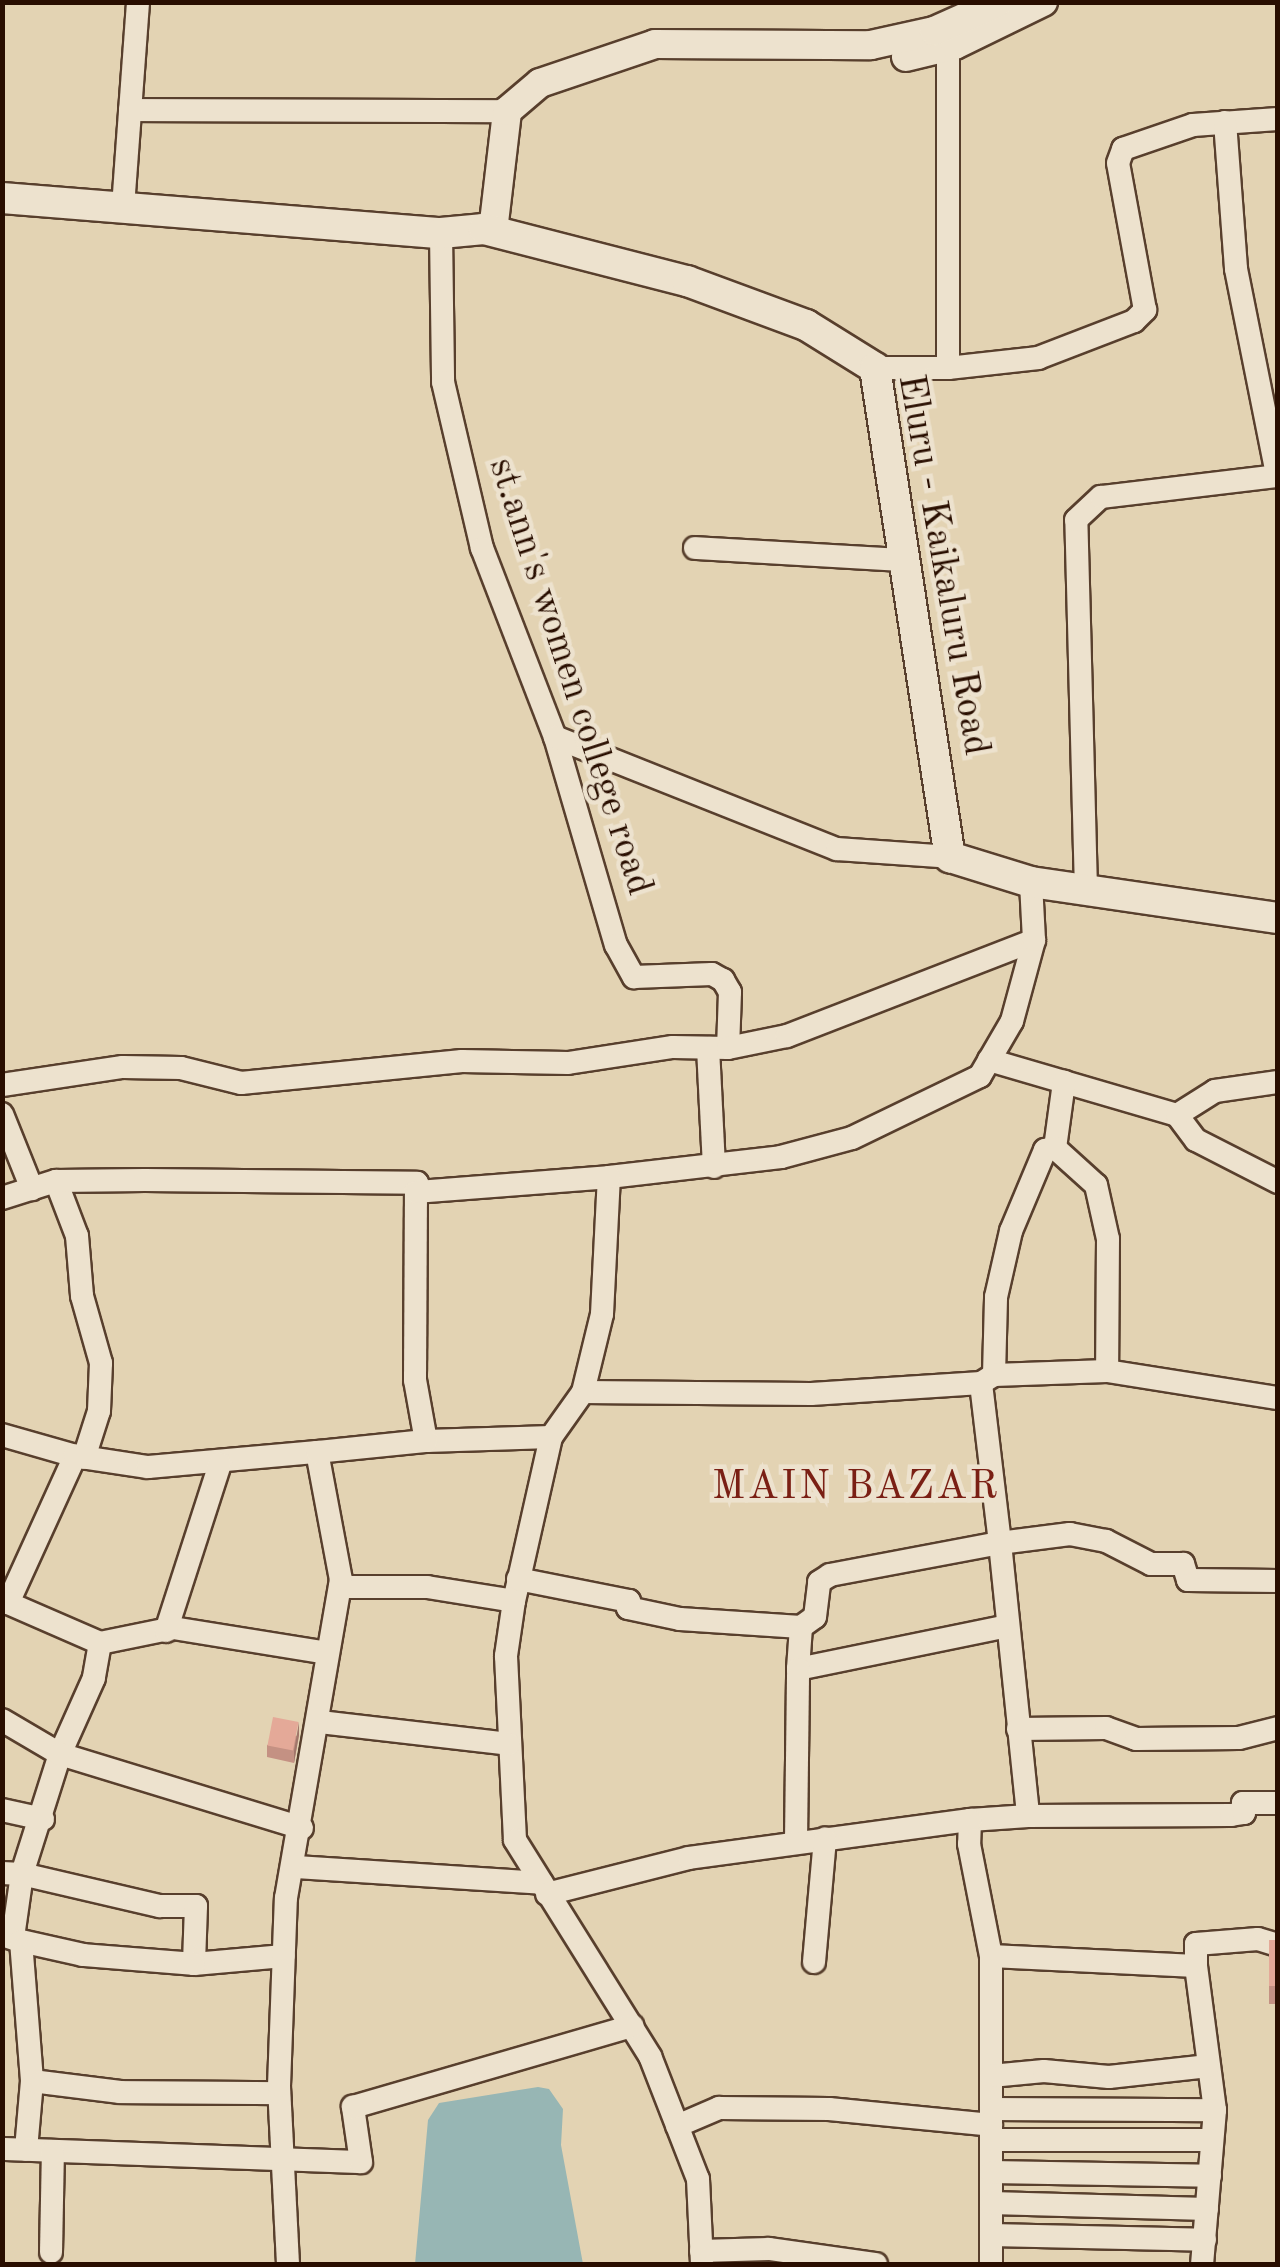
<!DOCTYPE html>
<style>
body{margin:0}
#map{position:relative;width:1280px;height:2267px;overflow:hidden;background:#e3d3b3;font-family:"Old Standard TT",serif}
div>[style]{position:absolute}
.water>*{inset:0;background:#97b6b4}
.roads{filter:drop-shadow(2px 0 #583f2d) drop-shadow(-2px 0 #583f2d) drop-shadow(0 2px #583f2d) drop-shadow(0 -2px #583f2d)}
.minor>*{height:22px;margin:-11px;padding:0 11px;transform-origin:11px;border-radius:11px;background:#ede2ce}
.tertiary>*{height:28px;margin:-14px;padding:0 14px;transform-origin:14px;border-radius:14px;background:#ede2ce}
.secondary>*{height:30px;margin:-15px;padding:0 15px;transform-origin:15px;border-radius:15px;background:#ede2ce}
.wall>*{inset:0;background:#c49183;transform-origin:0 0}
.shaded-wall>*{inset:0;background:#a0766a}
.building>*{inset:0;background:#e4a998;transform-origin:0 0}
span{translate:-50% -50%;white-space:nowrap;text-align:center;line-height:1.15;-webkit-text-stroke:9px #ede2ce;paint-order:stroke}
.street-label{font-size:38px;color:#290e00}
.neighbourhood-label{font-size:40px;color:#7a1f14;letter-spacing:2.5px}
.frame{position:absolute;inset:0;border:5px solid #290e00;pointer-events:none}
</style>
<div id="map">
<div class="water">
<i style="clip-path:polygon(538px 2087px,549px 2089px,563px 2109px,561px 2145px,583px 2264px,415px 2264px,428px 2120px,439px 2103px)"></i>
</div>
<div class="roads">
<div class="minor">
<i style="left:948px;top:47px;width:321px;rotate:90deg"></i>
<i style="left:948px;top:368px;width:91px;rotate:-6.3deg"></i>
<i style="left:1038px;top:358px;width:103px;rotate:-21.1deg"></i>
<i style="left:1134px;top:321px;width:16px;rotate:-45deg"></i>
<i style="left:1145px;top:310px;width:149px;rotate:-100.4deg"></i>
<i style="left:1118px;top:163px;width:15px;rotate:-70deg"></i>
<i style="left:1123px;top:149px;width:74px;rotate:-18.9deg"></i>
<i style="left:1193px;top:125px;width:85px;rotate:-4deg"></i>
<i style="left:130px;top:110px;width:377px;rotate:0.2deg"></i>
<i style="left:1225px;top:122px;width:147px;rotate:85.7deg"></i>
<i style="left:1236px;top:269px;width:210px;rotate:78.7deg"></i>
<i style="left:123px;top:207px;width:206px;rotate:-85.8deg"></i>
<i style="left:441px;top:233px;width:149px;rotate:89.2deg"></i>
<i style="left:443px;top:382px;width:171px;rotate:76.8deg"></i>
<i style="left:482px;top:548px;width:203px;rotate:68.9deg"></i>
<i style="left:555px;top:737px;width:217px;rotate:73.7deg"></i>
<i style="left:616px;top:945px;width:37px;rotate:61deg"></i>
<i style="left:634px;top:977px;width:78px;rotate:-2.2deg"></i>
<i style="left:712px;top:974px;width:13px;rotate:29deg"></i>
<i style="left:723px;top:980px;width:14px;rotate:60deg"></i>
<i style="left:730px;top:992px;width:56px;rotate:92deg"></i>
<i style="left:875px;top:368px;width:73px"></i>
<i style="left:695px;top:548px;width:209px;rotate:3.3deg"></i>
<i style="left:555px;top:737px;width:303px;rotate:21.7deg"></i>
<i style="left:837px;top:849px;width:113px;rotate:4deg"></i>
<i style="left:1086px;top:890px;width:370px;rotate:-91.5deg"></i>
<i style="left:1076px;top:520px;width:34px;rotate:-43deg"></i>
<i style="left:1101px;top:497px;width:178px;rotate:-6.8deg"></i>
<i style="left:708px;top:1048px;width:119px;rotate:87.1deg"></i>
<i style="left:989px;top:1060px;width:196px;rotate:16.3deg"></i>
<i style="left:1177px;top:1115px;width:31px;rotate:53deg"></i>
<i style="left:1196px;top:1140px;width:92px;rotate:27.1deg"></i>
<i style="left:2px;top:1085px;width:122px;rotate:-8.5deg"></i>
<i style="left:123px;top:1067px;width:58px;rotate:1deg"></i>
<i style="left:181px;top:1068px;width:62px;rotate:14deg"></i>
<i style="left:241px;top:1083px;width:222px;rotate:-5.7deg"></i>
<i style="left:462px;top:1061px;width:106px;rotate:1.1deg"></i>
<i style="left:568px;top:1063px;width:106px;rotate:-8.7deg"></i>
<i style="left:673px;top:1047px;width:55px;rotate:1deg"></i>
<i style="left:728px;top:1048px;width:60px;rotate:-11.5deg"></i>
<i style="left:787px;top:1036px;width:265px;rotate:-21.2deg"></i>
<i style="left:2px;top:1114px;width:81px;rotate:68.2deg"></i>
<i style="left:1177px;top:1115px;width:45px;rotate:-32.3deg"></i>
<i style="left:1215px;top:1091px;width:64px;rotate:-8.1deg"></i>
<i style="left:1055px;top:1148px;width:67px;rotate:-82.2deg"></i>
<i style="left:56px;top:1181px;width:59px;rotate:69.1deg"></i>
<i style="left:77px;top:1236px;width:60px;rotate:85.2deg"></i>
<i style="left:82px;top:1296px;width:70px;rotate:74.2deg"></i>
<i style="left:101px;top:1363px;width:48px;rotate:92.4deg"></i>
<i style="left:99px;top:1411px;width:49px;rotate:107.7deg"></i>
<i style="left:2px;top:1198px;width:57px;rotate:-17.5deg"></i>
<i style="left:56px;top:1181px;width:89px;rotate:-0.6deg"></i>
<i style="left:145px;top:1180px;width:272px;rotate:0.6deg"></i>
<i style="left:417px;top:1183px;width:9px;rotate:96deg"></i>
<i style="left:994px;top:1375px;width:78px;rotate:-88.5deg"></i>
<i style="left:996px;top:1297px;width:68px;rotate:-77.2deg"></i>
<i style="left:1011px;top:1231px;width:88px;rotate:-67.2deg"></i>
<i style="left:1045px;top:1150px;width:10px;rotate:-11deg"></i>
<i style="left:1055px;top:1148px;width:55px;rotate:42.1deg"></i>
<i style="left:1096px;top:1185px;width:55px;rotate:77.5deg"></i>
<i style="left:1108px;top:1239px;width:132px;rotate:90.4deg"></i>
<i style="left:981px;top:1383px;width:170px;rotate:176.3deg"></i>
<i style="left:811px;top:1394px;width:228px;rotate:-179.5deg"></i>
<i style="left:583px;top:1392px;width:80px;rotate:-76.3deg"></i>
<i style="left:602px;top:1314px;width:137px;rotate:-87.1deg"></i>
<i style="left:609px;top:1177px;width:173px;rotate:-6.6deg"></i>
<i style="left:781px;top:1157px;width:73px;rotate:-15deg"></i>
<i style="left:852px;top:1138px;width:142px;rotate:-25.8deg"></i>
<i style="left:980px;top:1076px;width:64px;rotate:-59.8deg"></i>
<i style="left:1012px;top:1021px;width:84px;rotate:-74.8deg"></i>
<i style="left:1034px;top:940px;width:58px;rotate:-93deg"></i>
<i style="left:583px;top:1392px;width:55px;rotate:125.4deg"></i>
<i style="left:551px;top:1437px;width:168px;rotate:102.7deg"></i>
<i style="left:514px;top:1601px;width:56px;rotate:98.3deg"></i>
<i style="left:506px;top:1656px;width:184px;rotate:87.2deg"></i>
<i style="left:515px;top:1840px;width:255px;rotate:58deg"></i>
<i style="left:650px;top:2056px;width:132px;rotate:68.7deg"></i>
<i style="left:698px;top:2179px;width:85px;rotate:87.3deg"></i>
<i style="left:2px;top:1435px;width:76px;rotate:16deg"></i>
<i style="left:551px;top:1437px;width:125px;rotate:178.2deg"></i>
<i style="left:426px;top:1441px;width:62px;rotate:-100.2deg"></i>
<i style="left:415px;top:1380px;width:188px;rotate:-89.7deg"></i>
<i style="left:416px;top:1192px;width:194px;rotate:-4.4deg"></i>
<i style="left:518px;top:1579px;width:113px;rotate:11.2deg"></i>
<i style="left:629px;top:1601px;width:7px;rotate:98deg"></i>
<i style="left:628px;top:1608px;width:53px;rotate:11.9deg"></i>
<i style="left:680px;top:1619px;width:121px;rotate:3.8deg"></i>
<i style="left:801px;top:1627px;width:17px;rotate:-36deg"></i>
<i style="left:815px;top:1617px;width:35px;rotate:-83deg"></i>
<i style="left:819px;top:1582px;width:13px;rotate:-32deg"></i>
<i style="left:830px;top:1575px;width:173px;rotate:-10.7deg"></i>
<i style="left:1000px;top:1543px;width:161px;rotate:-96.8deg"></i>
<i style="left:981px;top:1383px;width:15px;rotate:-32deg"></i>
<i style="left:994px;top:1375px;width:113px;rotate:-2deg"></i>
<i style="left:1107px;top:1371px;width:173px;rotate:9deg"></i>
<i style="left:1278px;top:1581px;width:90px;rotate:-179.4deg"></i>
<i style="left:1188px;top:1580px;width:17px;rotate:-107deg"></i>
<i style="left:1183px;top:1564px;width:32px;rotate:180deg"></i>
<i style="left:1151px;top:1564px;width:51px;rotate:-152.9deg"></i>
<i style="left:1106px;top:1541px;width:37px;rotate:-169deg"></i>
<i style="left:1070px;top:1534px;width:71px;rotate:172.7deg"></i>
<i style="left:1000px;top:1543px;width:274px;rotate:84.1deg"></i>
<i style="left:1028px;top:1816px;width:58px;rotate:176.1deg"></i>
<i style="left:970px;top:1820px;width:24px;rotate:92deg"></i>
<i style="left:969px;top:1844px;width:114px;rotate:78.9deg"></i>
<i style="left:991px;top:1956px;width:205px;rotate:2.8deg"></i>
<i style="left:1196px;top:1966px;width:22px;rotate:-90deg"></i>
<i style="left:1196px;top:1944px;width:62px;rotate:-4.6deg"></i>
<i style="left:1258px;top:1939px;width:21px;rotate:17deg"></i>
<i style="left:340px;top:1587px;width:87px"></i>
<i style="left:427px;top:1587px;width:88px;rotate:9.1deg"></i>
<i style="left:2px;top:1601px;width:6px;rotate:18deg"></i>
<i style="left:8px;top:1603px;width:162px;rotate:-65.5deg"></i>
<i style="left:75px;top:1456px;width:74px;rotate:8.6deg"></i>
<i style="left:148px;top:1467px;width:170px;rotate:-5.1deg"></i>
<i style="left:8px;top:1603px;width:100px;rotate:23.5deg"></i>
<i style="left:100px;top:1643px;width:75px;rotate:-11.6deg"></i>
<i style="left:173px;top:1628px;width:156px;rotate:9.2deg"></i>
<i style="left:801px;top:1627px;width:42px;rotate:94.1deg"></i>
<i style="left:798px;top:1669px;width:213px;rotate:-11.6deg"></i>
<i style="left:166px;top:1631px;width:176px;rotate:-72.1deg"></i>
<i style="left:100px;top:1643px;width:36px;rotate:100deg"></i>
<i style="left:94px;top:1678px;width:83px;rotate:114.1deg"></i>
<i style="left:60px;top:1754px;width:126px;rotate:107.6deg"></i>
<i style="left:22px;top:1874px;width:142px;rotate:13.1deg"></i>
<i style="left:160px;top:1906px;width:36px"></i>
<i style="left:196px;top:1906px;width:58px;rotate:92deg"></i>
<i style="left:194px;top:1964px;width:90px;rotate:-5.1deg"></i>
<i style="left:2px;top:1720px;width:67px;rotate:30.4deg"></i>
<i style="left:60px;top:1754px;width:253px;rotate:17deg"></i>
<i style="left:320px;top:1722px;width:190px;rotate:6.6deg"></i>
<i style="left:1018px;top:1729px;width:88px;rotate:-0.7deg"></i>
<i style="left:1106px;top:1728px;width:32px;rotate:20deg"></i>
<i style="left:1136px;top:1739px;width:103px;rotate:-0.6deg"></i>
<i style="left:1239px;top:1738px;width:40px;rotate:-14.4deg"></i>
<i style="left:2px;top:1810px;width:42px;rotate:12.4deg"></i>
<i style="left:1028px;top:1816px;width:203px;rotate:-0.3deg"></i>
<i style="left:1231px;top:1815px;width:13px;rotate:-9deg"></i>
<i style="left:1244px;top:1813px;width:10px;rotate:-96deg"></i>
<i style="left:1243px;top:1803px;width:35px"></i>
<i style="left:796px;top:1841px;width:172px;rotate:-89.3deg"></i>
<i style="left:296px;top:1867px;width:246px;rotate:3.7deg"></i>
<i style="left:2px;top:1873px;width:20px;rotate:3deg"></i>
<i style="left:22px;top:1874px;width:64px;rotate:98.1deg"></i>
<i style="left:547px;top:1894px;width:146px;rotate:-14.2deg"></i>
<i style="left:689px;top:1858px;width:284px;rotate:-7.7deg"></i>
<i style="left:2px;top:1935px;width:20px;rotate:18deg"></i>
<i style="left:21px;top:1941px;width:140px;rotate:85.5deg"></i>
<i style="left:32px;top:2081px;width:69px;rotate:95deg"></i>
<i style="left:21px;top:1941px;width:64px;rotate:12.7deg"></i>
<i style="left:83px;top:1955px;width:111px;rotate:4.6deg"></i>
<i style="left:991px;top:1956px;width:308px;rotate:90deg"></i>
<i style="left:814px;top:1962px;width:124px;rotate:-84.9deg"></i>
<i style="left:1196px;top:1966px;width:145px;rotate:82.5deg"></i>
<i style="left:1215px;top:2110px;width:155px;rotate:94.8deg"></i>
<i style="left:991px;top:2076px;width:53px;rotate:-5.4deg"></i>
<i style="left:1044px;top:2071px;width:65px;rotate:5.3deg"></i>
<i style="left:1109px;top:2077px;width:100px;rotate:-6.3deg"></i>
<i style="left:32px;top:2081px;width:89px;rotate:7.1deg"></i>
<i style="left:120px;top:2092px;width:159px;rotate:0.4deg"></i>
<i style="left:991px;top:2109px;width:224px;rotate:0.3deg"></i>
<i style="left:677px;top:2126px;width:46px;rotate:-23.2deg"></i>
<i style="left:719px;top:2108px;width:110px;rotate:0.5deg"></i>
<i style="left:829px;top:2109px;width:163px;rotate:5.6deg"></i>
<i style="left:991px;top:2140px;width:221px"></i>
<i style="left:2px;top:2149px;width:359px;rotate:2.1deg"></i>
<i style="left:361px;top:2162px;width:56px;rotate:-98.3deg"></i>
<i style="left:353px;top:2107px;width:291px;rotate:-16.2deg"></i>
<i style="left:991px;top:2172px;width:219px;rotate:1deg"></i>
<i style="left:991px;top:2203px;width:216px;rotate:1.6deg"></i>
<i style="left:991px;top:2235px;width:214px;rotate:1.3deg"></i>
<i style="left:701px;top:2251px;width:68px;rotate:-1.7deg"></i>
<i style="left:769px;top:2249px;width:108px;rotate:8deg"></i>
<i style="left:51px;top:2252px;width:101px;rotate:-88.9deg"></i>
<i style="left:288px;top:2264px;width:178px;rotate:-92.9deg"></i>
<i style="left:279px;top:2086px;width:188px;rotate:-87.9deg"></i>
<i style="left:286px;top:1898px;width:323px;rotate:-80.2deg"></i>
<i style="left:341px;top:1580px;width:130px;rotate:-100.6deg"></i>
<i style="left:317px;top:1452px;width:110px;rotate:-5.8deg"></i>
</div>
<div class="tertiary">
<i style="left:906px;top:57px;width:50px;rotate:-13.8deg"></i>
<i style="left:955px;top:45px;width:98px;rotate:-26deg"></i>
<i style="left:493px;top:231px;width:121px;rotate:-83.3deg"></i>
<i style="left:507px;top:111px;width:43px;rotate:-40.3deg"></i>
<i style="left:540px;top:83px;width:121px;rotate:-18.7deg"></i>
<i style="left:655px;top:44px;width:216px;rotate:0.3deg"></i>
<i style="left:871px;top:45px;width:65px;rotate:-12.5deg"></i>
<i style="left:934px;top:31px;width:71px;rotate:-24deg"></i>
</div>
<div class="secondary">
<i style="left:2px;top:198px;width:440px;rotate:4.6deg"></i>
<i style="left:441px;top:233px;width:43px;rotate:-5.3deg"></i>
<i style="left:484px;top:229px;width:210px;rotate:14.4deg"></i>
<i style="left:687px;top:281px;width:127px;rotate:20.3deg"></i>
<i style="left:806px;top:325px;width:81px;rotate:31.9deg"></i>
<i style="left:875px;top:368px;width:495px;rotate:81.3deg"></i>
<i style="left:950px;top:857px;width:85px;rotate:17.2deg"></i>
<i style="left:1031px;top:882px;width:250px;rotate:8.3deg"></i>
</div>
</div>
<div class="wall">
<i style="clip-path:polygon(299px 1735px,294px 1763px,267px 1757px,267px 1745px)"></i>
<i style="left:1269px;top:1940px;width:9px;height:64px"></i>
</div>
<div class="shaded-wall">
<i style="clip-path:polygon(299px 1722px,299px 1735px,294px 1763px,294px 1751px)"></i>
</div>
<div class="building">
<i style="left:273px;top:1717px;width:26px;height:29px;rotate:11deg"></i>
<i style="left:1269px;top:1940px;width:9px;height:46px"></i>
</div>
<div class="street-label">
<span style="left:942px;top:565px;rotate:80deg">Eluru - Kaikaluru Road</span>
<span style="left:569px;top:677px;rotate:72deg">st.ann's women college road</span>
</div>
<div class="neighbourhood-label">
<span style="left:856px;top:1488px">MAIN BAZAR</span>
</div>
<div class="frame"></div>
</div>
